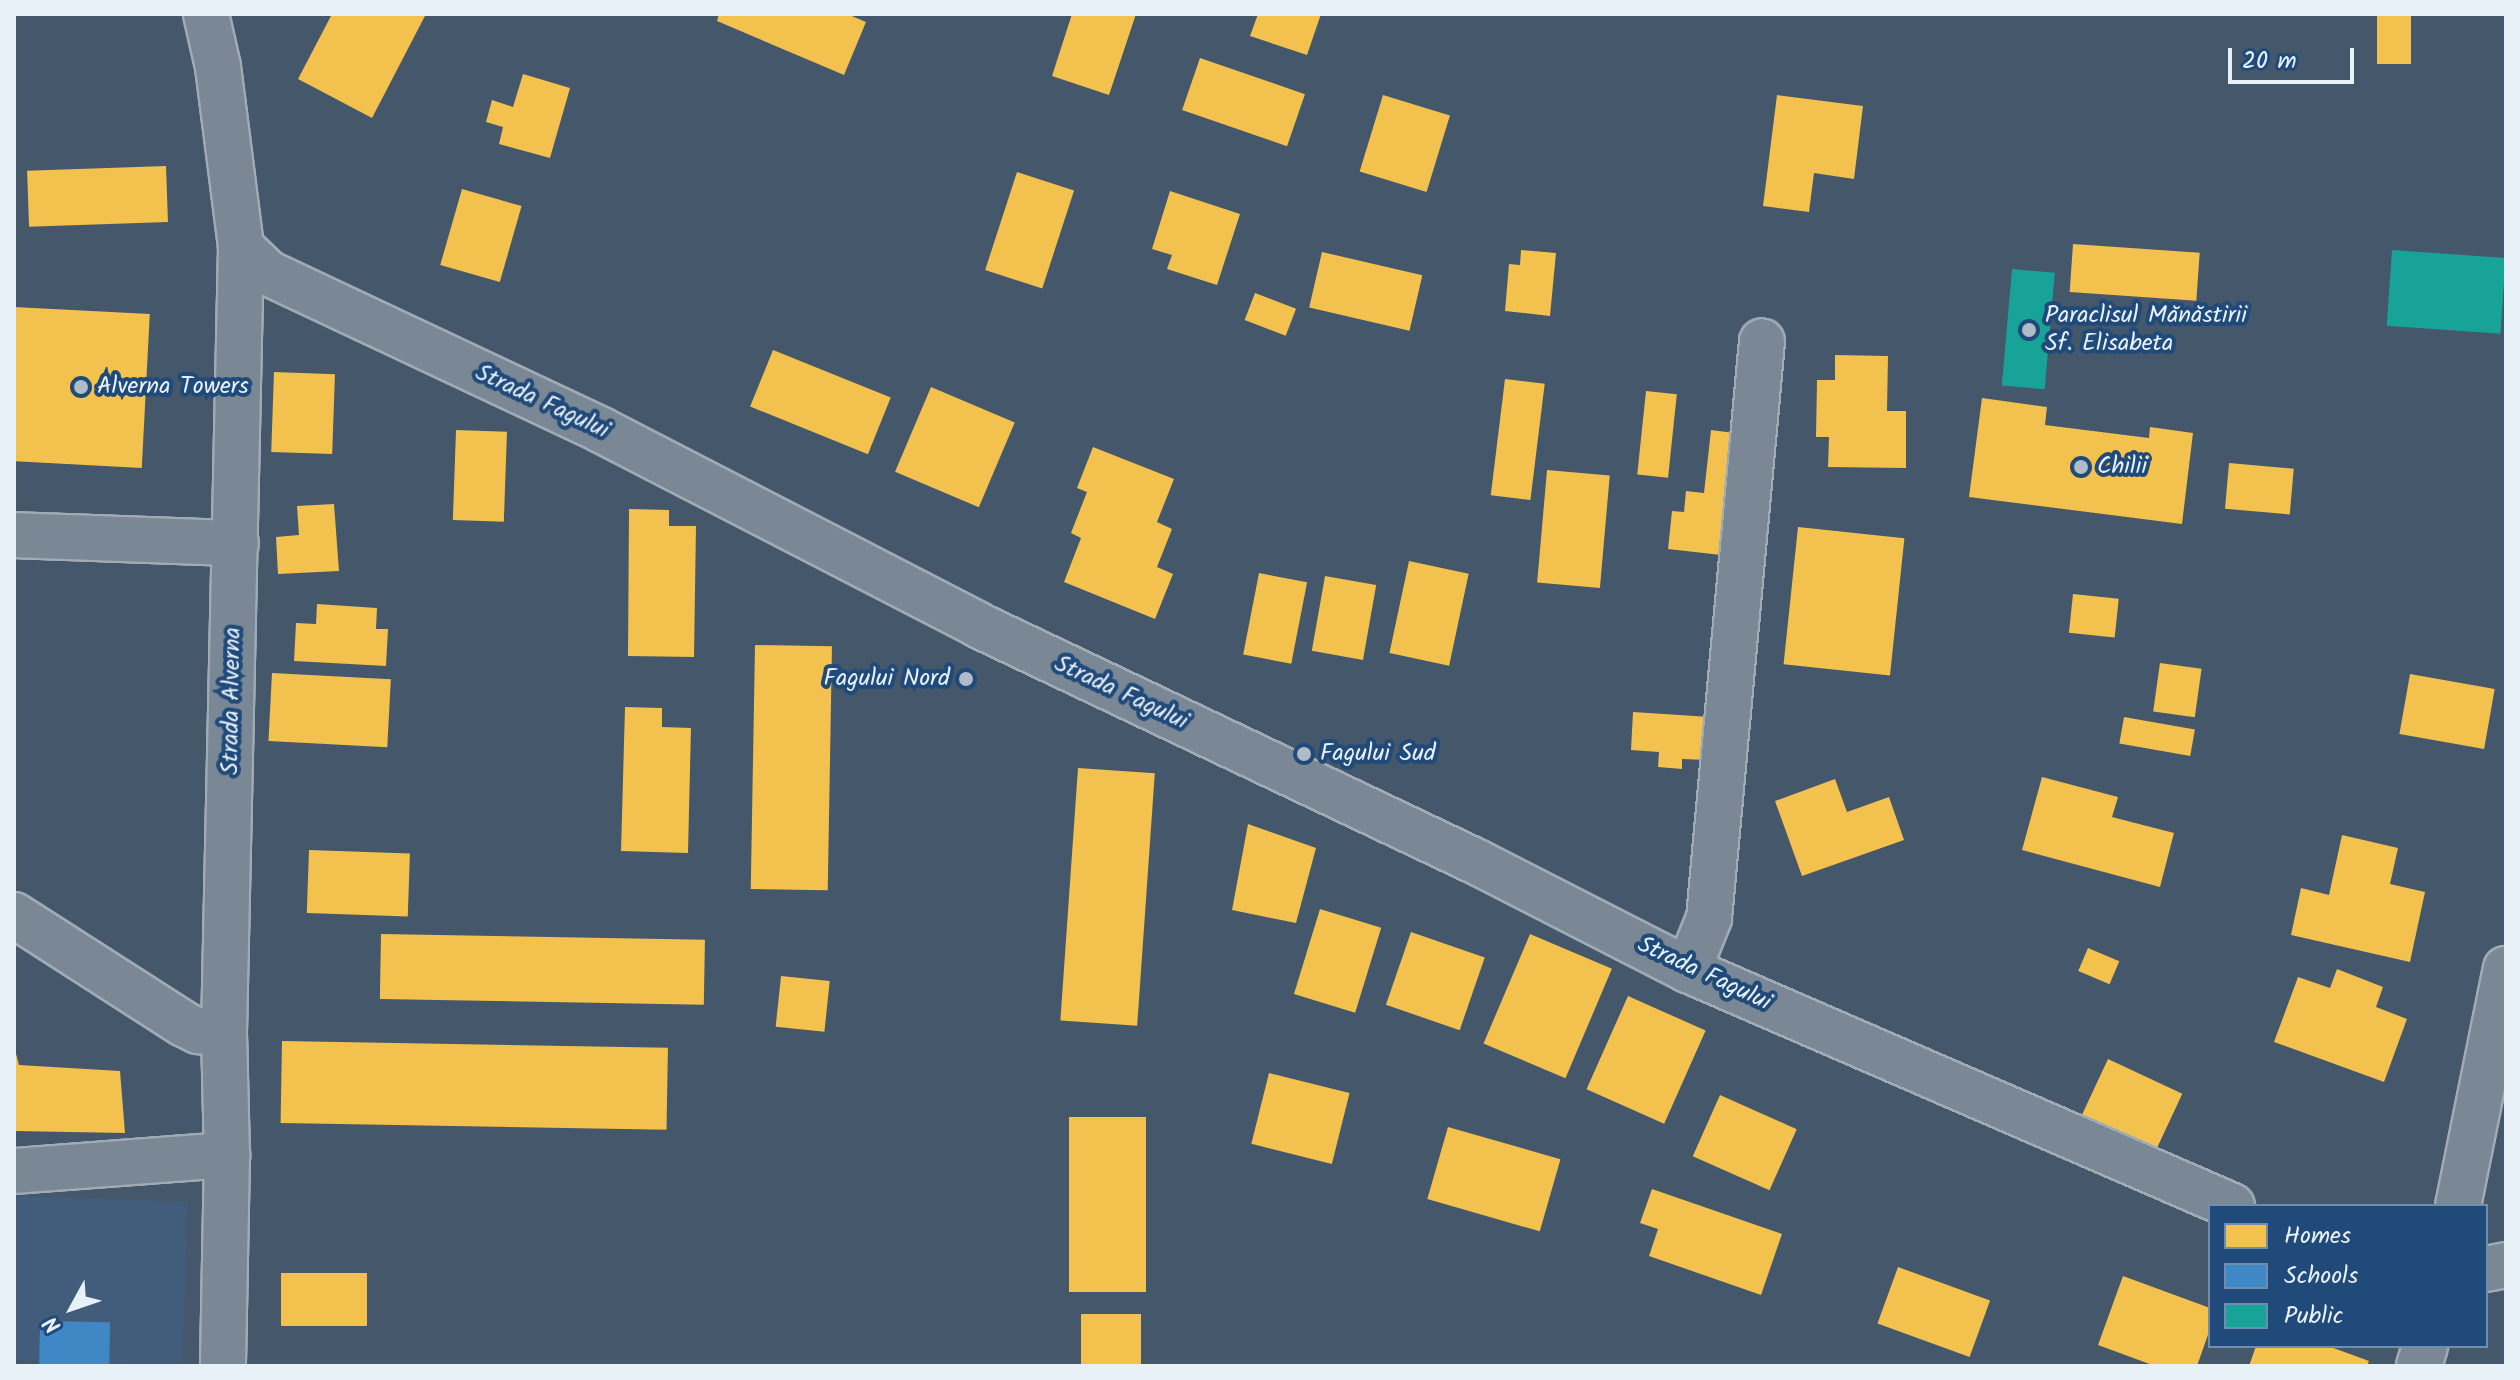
<!DOCTYPE html>
<meta charset="utf-8">
<style>
body{margin:0}
#map{position:relative;width:2520px;height:1380px;overflow:hidden;background:#44576b;font-family:Kalam,sans-serif}
div>[style]{position:absolute}
.built>*{inset:0;background:#415d7b;transform-origin:0 0}
.homes>*{inset:0;background:#f2c14e;transform-origin:0 0}
.schools>*{inset:0;background:#3f88c5;transform-origin:0 0}
.public>*{inset:0;background:#17a398;transform-origin:0 0}
.roads{filter:drop-shadow(2px 0 #a1abb6) drop-shadow(-2px 0 #a1abb6) drop-shadow(0 2px #a1abb6) drop-shadow(0 -2px #a1abb6)}
.minor>*{height:44px;margin:-22px;padding:0 22px;transform-origin:22px;border-radius:22px;background:#7a8794}
.major>*{height:44px;margin:-22px;padding:0 22px;transform-origin:22px;border-radius:22px;background:#7a8794}
.dots>*{width:22px;height:22px;translate:-50% -50%;box-sizing:border-box;border:4px solid #1f4a7a;border-radius:50%}
span{translate:-50% -50%;white-space:nowrap;text-align:center;line-height:1.15;-webkit-text-stroke:8px #1f4a7a;paint-order:stroke}
.poi-label{font-size:24px;color:#e8f1f8}
.left{translate:0 -50%;text-align:left}
.right{translate:-100% -50%;text-align:right}
.street-label{font-size:24px;color:#e8f1f8}
.frame{position:absolute;inset:0;border:16px solid #e8f1f8;pointer-events:none}
.legend{position:absolute;left:2208px;top:1204px;width:280px;height:144px;box-sizing:border-box;background:#1f4a7a;border:2px solid #6f8dac;margin:0;padding:10px 14px;list-style:none;font-size:24px;color:#e8f1f8}
.legend li{display:flex;align-items:center;gap:16px;height:40px}
.legend b{width:40px;border:2px solid #6f8dac}
.north{position:absolute;left:32px;top:1268px;width:80px;height:80px;-webkit-text-stroke:6px #1f4a7a;paint-order:stroke;rotate:230deg;font-size:22px;font-weight:700;line-height:32px;text-align:center;color:#e8f1f8}
.north::after{content:'';display:block;margin:auto;width:28px;height:36px;background:#e8f1f8;clip-path:polygon(50% 0,100% 100%,50% 72%,0 100%)}
.scale{position:absolute;left:2228px;top:48px;width:126px;height:36px;box-sizing:border-box;border:4px solid #e8f1f8;border-top:0;padding-left:10px;font-size:24px;line-height:28px;white-space:nowrap;color:#e8f1f8;-webkit-text-stroke:6px #1f4a7a;paint-order:stroke}
</style>
<div id="map">
<div class="built">
<i style="left:188px;top:1202px;width:164px;height:174px;rotate:92deg"></i>
</div>
<div class="homes">
<i style="clip-path:polygon(332px 14px,426px 14px,372px 118px,298px 79px)"></i>
<i style="clip-path:polygon(719px 14px,847px 14px,866px 22px,844px 75px,717px 21px)"></i>
<i style="clip-path:polygon(1072px 14px,1136px 14px,1109px 95px,1052px 76px)"></i>
<i style="clip-path:polygon(1258px 14px,1321px 14px,1307px 55px,1250px 36px)"></i>
<i style="left:2377px;top:14px;width:34px;height:50px"></i>
<i style="left:1200px;top:58px;width:111px;height:55px;rotate:19deg"></i>
<i style="clip-path:polygon(523px 74px,570px 88px,550px 158px,499px 144px,503px 127px,486px 122px,492px 100px,513px 107px)"></i>
<i style="left:1383px;top:95px;width:70px;height:80px;rotate:17deg"></i>
<i style="clip-path:polygon(1777px 95px,1863px 106px,1854px 179px,1814px 173px,1809px 212px,1763px 206px)"></i>
<i style="left:166px;top:166px;width:56px;height:139px;rotate:88deg"></i>
<i style="left:1017px;top:172px;width:60px;height:103px;rotate:18deg"></i>
<i style="left:462px;top:189px;width:62px;height:79px;rotate:16deg"></i>
<i style="clip-path:polygon(1170px 191px,1240px 214px,1217px 285px,1167px 269px,1172px 255px,1152px 249px)"></i>
<i style="left:2073px;top:244px;width:127px;height:48px;rotate:4deg"></i>
<i style="clip-path:polygon(1521px 250px,1556px 253px,1550px 316px,1505px 311px,1509px 264px,1520px 265px)"></i>
<i style="left:1322px;top:252px;width:103px;height:57px;rotate:13deg"></i>
<i style="left:1255px;top:293px;width:44px;height:29px;rotate:21deg"></i>
<i style="left:14px;top:307px;width:136px;height:154px;rotate:3deg"></i>
<i style="left:773px;top:350px;width:127px;height:61px;rotate:22deg"></i>
<i style="clip-path:polygon(1835px 355px,1888px 356px,1887px 411px,1906px 411px,1906px 468px,1828px 467px,1829px 437px,1816px 437px,1817px 380px,1835px 380px)"></i>
<i style="left:274px;top:372px;width:61px;height:80px;rotate:2deg"></i>
<i style="left:1505px;top:379px;width:40px;height:117px;rotate:7deg"></i>
<i style="left:931px;top:387px;width:91px;height:92px;rotate:23deg"></i>
<i style="left:1646px;top:391px;width:31px;height:84px;rotate:6deg"></i>
<i style="clip-path:polygon(1982px 398px,2047px 407px,2045px 425px,2149px 438px,2150px 427px,2193px 433px,2182px 524px,1969px 497px)"></i>
<i style="left:456px;top:430px;width:51px;height:90px;rotate:2deg"></i>
<i style="clip-path:polygon(1711px 430px,1742px 434px,1730px 556px,1668px 549px,1672px 511px,1684px 512px,1686px 491px,1704px 493px)"></i>
<i style="clip-path:polygon(1093px 447px,1174px 479px,1157px 522px,1172px 529px,1157px 567px,1173px 574px,1155px 619px,1064px 582px,1081px 538px,1071px 533px,1087px 492px,1077px 488px)"></i>
<i style="left:2229px;top:463px;width:65px;height:46px;rotate:5deg"></i>
<i style="left:1547px;top:470px;width:63px;height:113px;rotate:5deg"></i>
<i style="clip-path:polygon(334px 504px,339px 571px,278px 574px,276px 537px,299px 535px,297px 506px)"></i>
<i style="clip-path:polygon(629px 509px,669px 510px,669px 526px,696px 526px,694px 657px,628px 656px)"></i>
<i style="left:1798px;top:527px;width:107px;height:138px;rotate:6deg"></i>
<i style="left:1409px;top:561px;width:61px;height:94px;rotate:12deg"></i>
<i style="left:1259px;top:573px;width:49px;height:83px;rotate:11deg"></i>
<i style="left:1325px;top:576px;width:52px;height:76px;rotate:10deg"></i>
<i style="left:2073px;top:594px;width:46px;height:39px;rotate:6deg"></i>
<i style="clip-path:polygon(317px 604px,377px 608px,376px 629px,388px 629px,386px 666px,294px 661px,296px 623px,316px 624px)"></i>
<i style="left:755px;top:645px;width:77px;height:244px;rotate:1deg"></i>
<i style="left:2160px;top:663px;width:42px;height:49px;rotate:8deg"></i>
<i style="left:272px;top:673px;width:119px;height:68px;rotate:3deg"></i>
<i style="left:2410px;top:674px;width:86px;height:61px;rotate:10deg"></i>
<i style="clip-path:polygon(625px 707px,662px 708px,662px 727px,691px 728px,688px 853px,621px 851px)"></i>
<i style="clip-path:polygon(1633px 712px,1710px 717px,1707px 760px,1682px 759px,1682px 769px,1658px 767px,1659px 752px,1631px 750px)"></i>
<i style="left:2124px;top:717px;width:72px;height:27px;rotate:10deg"></i>
<i style="left:1078px;top:768px;width:77px;height:253px;rotate:4deg"></i>
<i style="clip-path:polygon(2042px 777px,2118px 797px,2112px 817px,2174px 833px,2160px 887px,2022px 850px)"></i>
<i style="clip-path:polygon(1835px 779px,1847px 812px,1889px 797px,1904px 840px,1802px 876px,1775px 801px)"></i>
<i style="clip-path:polygon(1248px 824px,1316px 848px,1296px 923px,1232px 910px)"></i>
<i style="clip-path:polygon(2342px 835px,2398px 848px,2390px 884px,2425px 892px,2410px 962px,2291px 935px,2301px 888px,2329px 895px)"></i>
<i style="left:309px;top:850px;width:101px;height:63px;rotate:2deg"></i>
<i style="left:1320px;top:909px;width:64px;height:89px;rotate:17deg"></i>
<i style="left:1411px;top:932px;width:78px;height:77px;rotate:19deg"></i>
<i style="left:381px;top:934px;width:324px;height:65px;rotate:1deg"></i>
<i style="left:1530px;top:934px;width:89px;height:119px;rotate:23deg"></i>
<i style="left:2088px;top:948px;width:34px;height:25px;rotate:23deg"></i>
<i style="clip-path:polygon(2337px 969px,2383px 987px,2376px 1007px,2407px 1019px,2384px 1082px,2274px 1042px,2298px 977px,2330px 988px)"></i>
<i style="left:781px;top:976px;width:49px;height:51px;rotate:6deg"></i>
<i style="left:1628px;top:996px;width:85px;height:102px;rotate:24deg"></i>
<i style="left:282px;top:1041px;width:386px;height:82px;rotate:1deg"></i>
<i style="clip-path:polygon(14px 1046px,19px 1065px,120px 1071px,125px 1133px,14px 1131px)"></i>
<i style="left:2108px;top:1059px;width:82px;height:69px;rotate:25deg"></i>
<i style="left:1269px;top:1073px;width:83px;height:73px;rotate:14deg"></i>
<i style="left:1720px;top:1095px;width:84px;height:67px;rotate:24deg"></i>
<i style="left:1069px;top:1117px;width:77px;height:175px"></i>
<i style="left:1448px;top:1127px;width:117px;height:75px;rotate:16deg"></i>
<i style="clip-path:polygon(1652px 1189px,1782px 1234px,1761px 1295px,1649px 1256px,1658px 1229px,1640px 1223px)"></i>
<i style="left:1898px;top:1267px;width:98px;height:60px;rotate:20deg"></i>
<i style="left:367px;top:1273px;width:53px;height:86px;rotate:90deg"></i>
<i style="clip-path:polygon(2123px 1276px,2210px 1308px,2210px 1329px,2197px 1366px,2155px 1366px,2098px 1345px)"></i>
<i style="left:1081px;top:1314px;width:60px;height:52px"></i>
<i style="clip-path:polygon(2256px 1346px,2328px 1346px,2369px 1361px,2367px 1366px,2249px 1366px)"></i>
</div>
<div class="schools">
<i style="left:40px;top:1321px;width:70px;height:45px;rotate:1deg"></i>
</div>
<div class="public">
<i style="left:2392px;top:250px;width:114px;height:76px;rotate:4deg"></i>
<i style="left:2012px;top:269px;width:43px;height:117px;rotate:5deg"></i>
</div>
<div class="roads">
<div class="minor">
<i style="left:206px;top:14px;width:54px;rotate:77.2deg"></i>
<i style="left:218px;top:67px;width:181px;rotate:82.7deg"></i>
<i style="left:241px;top:247px;width:786px;rotate:91.24deg"></i>
<i style="left:224px;top:1033px;width:122px;rotate:88.6deg"></i>
<i style="left:227px;top:1155px;width:211px;rotate:91.1deg"></i>
<i style="left:241px;top:247px;width:37px;rotate:44deg"></i>
<i style="left:268px;top:273px;width:368px;rotate:25.2deg"></i>
<i style="left:601px;top:430px;width:424px;rotate:27.3deg"></i>
<i style="left:978px;top:625px;width:555px;rotate:25.41deg"></i>
<i style="left:1479px;top:863px;width:235px;rotate:27.1deg"></i>
<i style="left:1688px;top:970px;width:593px;rotate:23.45deg"></i>
<i style="left:14px;top:535px;width:222px;rotate:2.1deg"></i>
<i style="left:14px;top:915px;width:202px;rotate:32.7deg"></i>
<i style="left:184px;top:1024px;width:16px;rotate:27deg"></i>
<i style="left:198px;top:1031px;width:26px;rotate:4deg"></i>
<i style="left:1688px;top:970px;width:56px;rotate:-68deg"></i>
<i style="left:1709px;top:918px;width:579px;rotate:-84.75deg"></i>
<i style="left:14px;top:1171px;width:214px;rotate:-4.3deg"></i>
<i style="left:2458px;top:1206px;width:242px;rotate:-78.6deg"></i>
</div>
<div class="major">
<i style="left:2486px;top:1269px;width:20px;rotate:-11deg"></i>
<i style="left:2419px;top:1366px;width:21px;rotate:-73deg"></i>
</div>
</div>
<div class="dots">
<i style="left:2029px;top:330px;background:#afbbc7"></i>
<i style="left:81px;top:387px;background:#afbbc7"></i>
<i style="left:2081px;top:467px;background:#afbbc7"></i>
<i style="left:966px;top:679px;background:#afbbc7"></i>
<i style="left:1304px;top:754px;background:#afbbc7"></i>
</div>
<div class="poi-label">
<span class="left" style="left:2045px;top:330px">Paraclisul Mănăstirii<br>Sf. Elisabeta</span>
<span class="left" style="left:97px;top:387px">Alverna Towers</span>
<span class="left" style="left:2097px;top:467px">Chilii</span>
<span class="right" style="left:950px;top:679px">Fagului Nord</span>
<span class="left" style="left:1320px;top:754px">Fagului Sud</span>
</div>
<div class="street-label">
<span style="left:542px;top:402px;rotate:25deg">Strada Fagului</span>
<span style="left:1121px;top:693px;rotate:25deg">Strada Fagului</span>
<span style="left:232px;top:701px;rotate:-89deg">Strada Alverna</span>
<span style="left:1704px;top:974px;rotate:25deg">Strada Fagului</span>
</div>
<div class="frame"></div>
<ul class="legend">
<li><b style="height:22px;background:#f2c14e"></b>Homes</li>
<li><b style="height:22px;background:#3f88c5"></b>Schools</li>
<li><b style="height:22px;background:#17a398"></b>Public</li>
</ul>
<div class="north">N</div>
<div class="scale">20 m</div>
</div>
